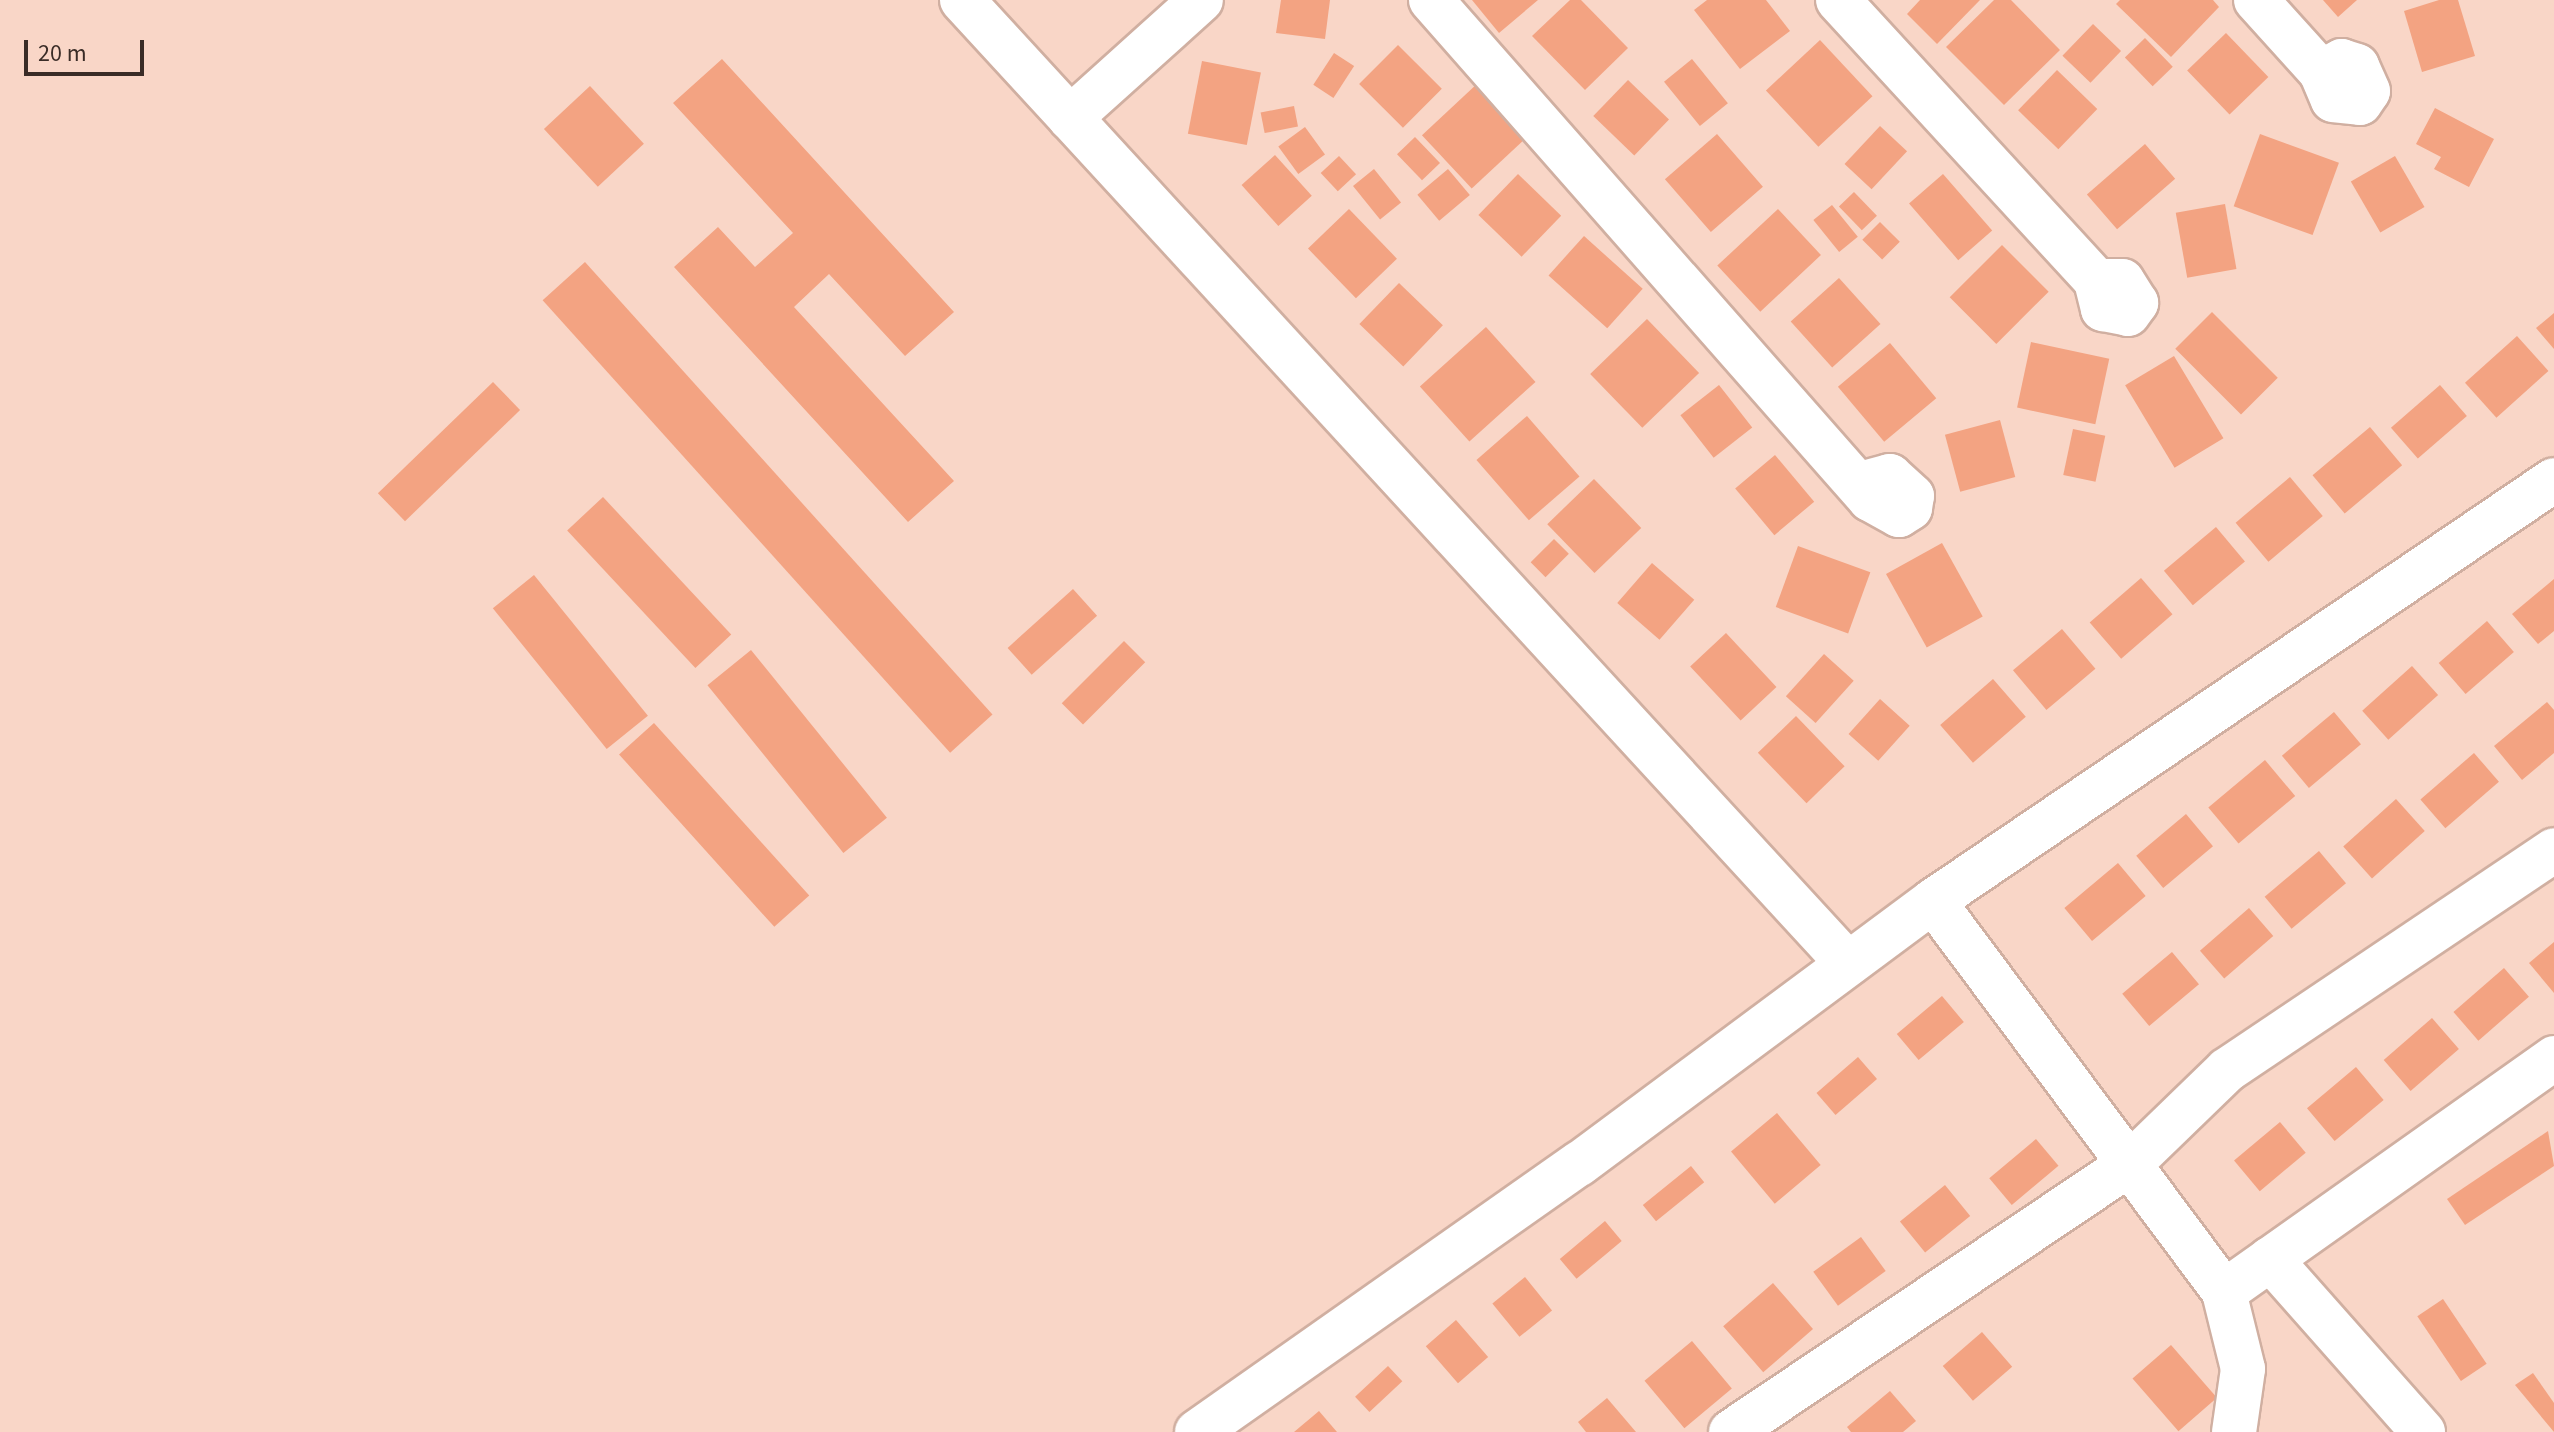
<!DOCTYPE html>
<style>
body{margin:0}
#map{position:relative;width:2554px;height:1432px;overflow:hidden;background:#f9d6c7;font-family:"Source Sans 3",sans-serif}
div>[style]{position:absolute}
.building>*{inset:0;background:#f3a382;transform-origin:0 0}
.roads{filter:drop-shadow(2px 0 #d0afa1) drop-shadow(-2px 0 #d0afa1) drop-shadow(0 2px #d0afa1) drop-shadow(0 -2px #d0afa1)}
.minor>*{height:44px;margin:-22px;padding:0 22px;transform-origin:22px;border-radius:22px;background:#fff}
span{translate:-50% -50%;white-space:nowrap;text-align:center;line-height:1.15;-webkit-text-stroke:8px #f9d6c7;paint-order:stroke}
.scale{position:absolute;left:24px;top:40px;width:120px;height:36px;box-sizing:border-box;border:4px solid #3a2c27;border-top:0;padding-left:10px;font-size:24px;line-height:28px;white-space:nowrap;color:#3a2c27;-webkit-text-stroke:6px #f9d6c7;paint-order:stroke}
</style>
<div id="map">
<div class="building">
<i style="clip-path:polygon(1281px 0,1330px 0,1325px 39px,1276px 33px)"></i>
<i style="clip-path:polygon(1472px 0,1538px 0,1499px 33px)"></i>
<i style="clip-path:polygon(1570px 0,1581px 0,1628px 48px,1585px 90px,1532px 36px)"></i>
<i style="clip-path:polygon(1707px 0,1766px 0,1790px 31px,1740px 69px,1694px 10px)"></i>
<i style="clip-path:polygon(1920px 0,1980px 0,1937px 44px,1907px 14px)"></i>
<i style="clip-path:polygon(1994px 0,2011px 0,2060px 50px,2004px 105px,1946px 47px)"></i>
<i style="clip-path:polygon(2120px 0,2213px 0,2219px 7px,2171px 57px,2116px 4px)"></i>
<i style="clip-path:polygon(2323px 0,2357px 0,2338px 17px)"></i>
<i style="clip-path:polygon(2439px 0,2458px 0,2475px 56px,2422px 72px,2404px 11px)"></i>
<i style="left:2093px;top:24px;width:39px;height:44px;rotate:44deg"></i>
<i style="left:2226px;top:33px;width:61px;height:54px;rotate:46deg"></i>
<i style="left:2145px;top:38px;width:40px;height:28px;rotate:46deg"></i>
<i style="left:1820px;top:40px;width:77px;height:74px;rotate:47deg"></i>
<i style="left:1398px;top:45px;width:62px;height:55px;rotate:45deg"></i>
<i style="left:1334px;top:53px;width:24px;height:38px;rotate:33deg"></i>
<i style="clip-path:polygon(722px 59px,954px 312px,905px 356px,829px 274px,794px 307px,954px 481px,908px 522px,674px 267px,718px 227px,755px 267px,793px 233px,673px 103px)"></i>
<i style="left:1692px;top:59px;width:57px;height:36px;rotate:51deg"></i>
<i style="left:1202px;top:61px;width:60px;height:74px;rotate:11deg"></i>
<i style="left:2057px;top:70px;width:56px;height:56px;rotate:44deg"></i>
<i style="left:1628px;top:80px;width:57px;height:50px;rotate:44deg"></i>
<i style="left:1479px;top:82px;width:73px;height:78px;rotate:47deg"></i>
<i style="left:590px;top:86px;width:79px;height:63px;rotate:47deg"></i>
<i style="left:1294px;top:106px;width:21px;height:34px;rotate:79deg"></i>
<i style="clip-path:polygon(2435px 108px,2494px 139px,2469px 187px,2434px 169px,2441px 157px,2416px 144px)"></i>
<i style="left:1880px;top:126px;width:37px;height:52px;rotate:43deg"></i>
<i style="left:1305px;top:127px;width:34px;height:33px;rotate:54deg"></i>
<i style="left:1717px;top:134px;width:70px;height:69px;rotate:49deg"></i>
<i style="left:2260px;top:134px;width:84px;height:77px;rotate:20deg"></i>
<i style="left:1415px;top:137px;width:36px;height:25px;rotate:46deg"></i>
<i style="left:2145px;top:144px;width:46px;height:77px;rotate:49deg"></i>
<i style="left:1275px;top:155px;width:55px;height:45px;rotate:48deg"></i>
<i style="left:1339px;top:156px;width:25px;height:25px;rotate:47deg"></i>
<i style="left:2395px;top:156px;width:59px;height:51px;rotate:60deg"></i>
<i style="left:1374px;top:169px;width:43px;height:27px;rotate:51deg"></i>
<i style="left:1448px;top:169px;width:34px;height:40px;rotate:50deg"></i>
<i style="left:1518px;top:174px;width:60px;height:57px;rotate:44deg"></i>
<i style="left:1943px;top:174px;width:75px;height:45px;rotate:49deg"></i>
<i style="left:1854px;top:192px;width:33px;height:21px;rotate:46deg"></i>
<i style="left:2225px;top:204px;width:66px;height:50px;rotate:80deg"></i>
<i style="left:1832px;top:205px;width:41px;height:24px;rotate:51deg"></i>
<i style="left:1349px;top:209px;width:69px;height:57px;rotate:46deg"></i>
<i style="left:1778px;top:209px;width:63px;height:83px;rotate:47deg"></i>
<i style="left:1880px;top:222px;width:28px;height:25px;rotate:45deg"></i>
<i style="left:1584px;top:236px;width:79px;height:53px;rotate:42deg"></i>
<i style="left:2002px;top:245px;width:66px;height:74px;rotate:45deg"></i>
<i style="left:585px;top:262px;width:609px;height:57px;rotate:48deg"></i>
<i style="left:1839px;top:278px;width:62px;height:65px;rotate:48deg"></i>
<i style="left:1399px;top:283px;width:61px;height:57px;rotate:44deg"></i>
<i style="left:2212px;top:312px;width:93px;height:52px;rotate:45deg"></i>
<i style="clip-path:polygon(2554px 313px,2554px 349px,2536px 328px)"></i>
<i style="left:1647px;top:319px;width:75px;height:79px;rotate:46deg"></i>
<i style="left:1486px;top:327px;width:74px;height:89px;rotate:48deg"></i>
<i style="left:2517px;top:336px;width:47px;height:70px;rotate:48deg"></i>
<i style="left:2031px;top:342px;width:80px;height:67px;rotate:12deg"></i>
<i style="left:1890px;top:343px;width:72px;height:68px;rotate:50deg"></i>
<i style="left:2174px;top:356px;width:96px;height:57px;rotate:59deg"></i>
<i style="left:493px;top:382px;width:39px;height:160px;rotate:46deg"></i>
<i style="left:1719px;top:385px;width:54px;height:49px;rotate:52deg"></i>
<i style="left:2440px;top:385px;width:41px;height:65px;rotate:49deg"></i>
<i style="left:1527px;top:416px;width:80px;height:67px;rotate:49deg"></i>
<i style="left:2000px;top:420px;width:59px;height:57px;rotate:75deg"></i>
<i style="left:2370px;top:427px;width:50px;height:75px;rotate:50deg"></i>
<i style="left:2073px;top:429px;width:33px;height:47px;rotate:12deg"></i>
<i style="left:1775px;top:455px;width:61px;height:52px;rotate:50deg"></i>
<i style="left:2290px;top:477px;width:51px;height:71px;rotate:50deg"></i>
<i style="left:1594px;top:479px;width:68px;height:65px;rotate:46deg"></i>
<i style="left:603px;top:497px;width:188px;height:49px;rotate:47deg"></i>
<i style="left:2216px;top:527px;width:45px;height:68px;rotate:50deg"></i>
<i style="left:1554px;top:539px;width:21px;height:33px;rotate:45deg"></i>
<i style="left:1942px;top:543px;width:84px;height:64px;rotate:61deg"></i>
<i style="left:1798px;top:546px;width:77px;height:65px;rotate:20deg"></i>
<i style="left:1652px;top:563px;width:56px;height:53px;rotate:41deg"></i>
<i style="left:534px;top:575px;width:181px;height:53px;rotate:51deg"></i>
<i style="left:2141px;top:578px;width:48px;height:68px;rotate:49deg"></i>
<i style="clip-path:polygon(2554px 579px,2554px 631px,2538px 644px,2512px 614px)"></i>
<i style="left:1073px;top:589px;width:36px;height:88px;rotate:48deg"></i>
<i style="left:2487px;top:621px;width:41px;height:64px;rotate:49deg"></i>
<i style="left:2062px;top:629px;width:52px;height:64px;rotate:50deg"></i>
<i style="left:1726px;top:633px;width:74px;height:49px;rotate:47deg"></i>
<i style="left:1124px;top:641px;width:30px;height:88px;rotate:45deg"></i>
<i style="left:751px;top:650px;width:216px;height:56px;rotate:51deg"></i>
<i style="left:1824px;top:654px;width:40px;height:57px;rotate:42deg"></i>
<i style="left:2412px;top:666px;width:39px;height:67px;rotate:48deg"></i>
<i style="left:1993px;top:679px;width:50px;height:70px;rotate:49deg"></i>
<i style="left:1880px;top:699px;width:40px;height:47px;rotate:42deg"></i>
<i style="clip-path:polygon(2547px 702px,2554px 710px,2554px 753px,2522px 780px,2494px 746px)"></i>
<i style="left:2334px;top:712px;width:42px;height:68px;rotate:50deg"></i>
<i style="left:1796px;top:716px;width:70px;height:53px;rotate:46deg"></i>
<i style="left:654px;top:723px;width:232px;height:47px;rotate:48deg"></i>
<i style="left:2474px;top:753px;width:38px;height:71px;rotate:49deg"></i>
<i style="left:2265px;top:760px;width:47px;height:74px;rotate:50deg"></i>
<i style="left:2396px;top:799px;width:43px;height:71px;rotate:48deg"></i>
<i style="left:2186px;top:814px;width:42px;height:65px;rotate:50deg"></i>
<i style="left:2319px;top:851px;width:42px;height:71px;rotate:50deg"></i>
<i style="left:2118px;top:863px;width:43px;height:70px;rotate:50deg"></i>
<i style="left:2249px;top:908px;width:37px;height:65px;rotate:49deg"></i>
<i style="clip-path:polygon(2554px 942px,2554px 993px,2529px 963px)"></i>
<i style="left:2172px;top:952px;width:42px;height:65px;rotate:50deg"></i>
<i style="left:2504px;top:968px;width:38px;height:67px;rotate:49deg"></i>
<i style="left:1942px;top:996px;width:34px;height:59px;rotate:50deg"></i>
<i style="left:2432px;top:1018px;width:41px;height:64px;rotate:49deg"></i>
<i style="left:1858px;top:1057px;width:29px;height:55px;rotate:49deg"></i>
<i style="left:2356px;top:1067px;width:43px;height:64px;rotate:50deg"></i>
<i style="left:1777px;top:1113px;width:68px;height:60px;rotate:50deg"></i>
<i style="left:2280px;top:1122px;width:40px;height:60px;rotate:50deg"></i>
<i style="clip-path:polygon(2548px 1131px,2554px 1166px,2465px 1225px,2447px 1199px)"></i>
<i style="left:2036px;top:1139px;width:35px;height:61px;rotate:50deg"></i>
<i style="left:1691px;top:1166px;width:21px;height:62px;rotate:51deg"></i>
<i style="left:1945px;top:1185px;width:40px;height:58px;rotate:51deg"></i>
<i style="left:1605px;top:1221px;width:26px;height:59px;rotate:50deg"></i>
<i style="left:1861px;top:1237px;width:42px;height:59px;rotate:54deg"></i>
<i style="left:1525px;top:1277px;width:43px;height:42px;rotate:51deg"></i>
<i style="left:1773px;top:1283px;width:61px;height:66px;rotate:49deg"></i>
<i style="left:2443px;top:1299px;width:78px;height:31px;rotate:56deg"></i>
<i style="left:1456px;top:1320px;width:49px;height:40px;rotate:49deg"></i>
<i style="left:1982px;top:1332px;width:46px;height:52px;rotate:49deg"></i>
<i style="left:1692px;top:1341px;width:62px;height:62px;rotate:50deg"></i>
<i style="left:2171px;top:1345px;width:70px;height:51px;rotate:49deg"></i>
<i style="left:1388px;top:1366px;width:21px;height:45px;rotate:47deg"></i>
<i style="clip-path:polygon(2533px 1373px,2554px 1403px,2554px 1432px,2515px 1385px)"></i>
<i style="clip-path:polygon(1890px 1391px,1916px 1421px,1903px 1432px,1851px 1432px,1847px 1427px)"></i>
<i style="clip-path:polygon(1607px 1398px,1636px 1432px,1586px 1432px,1578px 1422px)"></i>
<i style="clip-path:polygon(1319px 1411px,1337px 1432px,1294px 1432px)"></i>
</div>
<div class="roads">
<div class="minor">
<i style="left:962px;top:0;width:1309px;rotate:47.41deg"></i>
<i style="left:1431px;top:0;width:665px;rotate:48.66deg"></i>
<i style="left:1870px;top:499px;width:33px;rotate:29deg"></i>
<i style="left:1899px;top:515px;width:13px;rotate:-32deg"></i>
<i style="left:1910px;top:508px;width:12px;rotate:-81deg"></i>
<i style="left:1912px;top:496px;width:30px;rotate:-138deg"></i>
<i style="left:1890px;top:476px;width:28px;rotate:165deg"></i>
<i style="left:1838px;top:0;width:381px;rotate:47.4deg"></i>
<i style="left:2096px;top:281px;width:29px;rotate:76deg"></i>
<i style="left:2103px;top:309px;width:25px;rotate:11deg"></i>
<i style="left:2128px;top:314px;width:14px;rotate:-54deg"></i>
<i style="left:2136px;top:303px;width:26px;rotate:-122deg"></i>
<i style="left:2122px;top:281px;width:26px;rotate:180deg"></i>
<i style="left:2256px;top:0;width:97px;rotate:47.9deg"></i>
<i style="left:2321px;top:72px;width:30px;rotate:67deg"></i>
<i style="left:2333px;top:100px;width:27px;rotate:6deg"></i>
<i style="left:2360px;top:103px;width:14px;rotate:-56deg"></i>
<i style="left:2368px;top:91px;width:27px;rotate:-114deg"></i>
<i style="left:2357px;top:66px;width:16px;rotate:-162deg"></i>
<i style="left:2342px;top:61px;width:24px;rotate:152deg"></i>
<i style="left:1070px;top:118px;width:176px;rotate:-42deg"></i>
<i style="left:1933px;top:901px;width:487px;rotate:53.3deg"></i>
<i style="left:2224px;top:1292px;width:79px;rotate:76.1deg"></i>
<i style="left:2243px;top:1369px;width:64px;rotate:98.1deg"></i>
<i style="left:2270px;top:1259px;width:231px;rotate:48.5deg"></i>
<i style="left:2224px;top:1292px;width:405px;rotate:-35.3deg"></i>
<i style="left:1197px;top:1432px;width:467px;rotate:-35.1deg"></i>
<i style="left:1579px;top:1164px;width:441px;rotate:-36.6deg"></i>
<i style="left:1933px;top:901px;width:750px;rotate:-34.13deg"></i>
<i style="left:1731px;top:1432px;width:481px;rotate:-33.9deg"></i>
<i style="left:2130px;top:1164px;width:135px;rotate:-44.1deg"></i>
<i style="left:2227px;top:1070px;width:394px;rotate:-33.9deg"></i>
</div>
</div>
<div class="scale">20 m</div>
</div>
